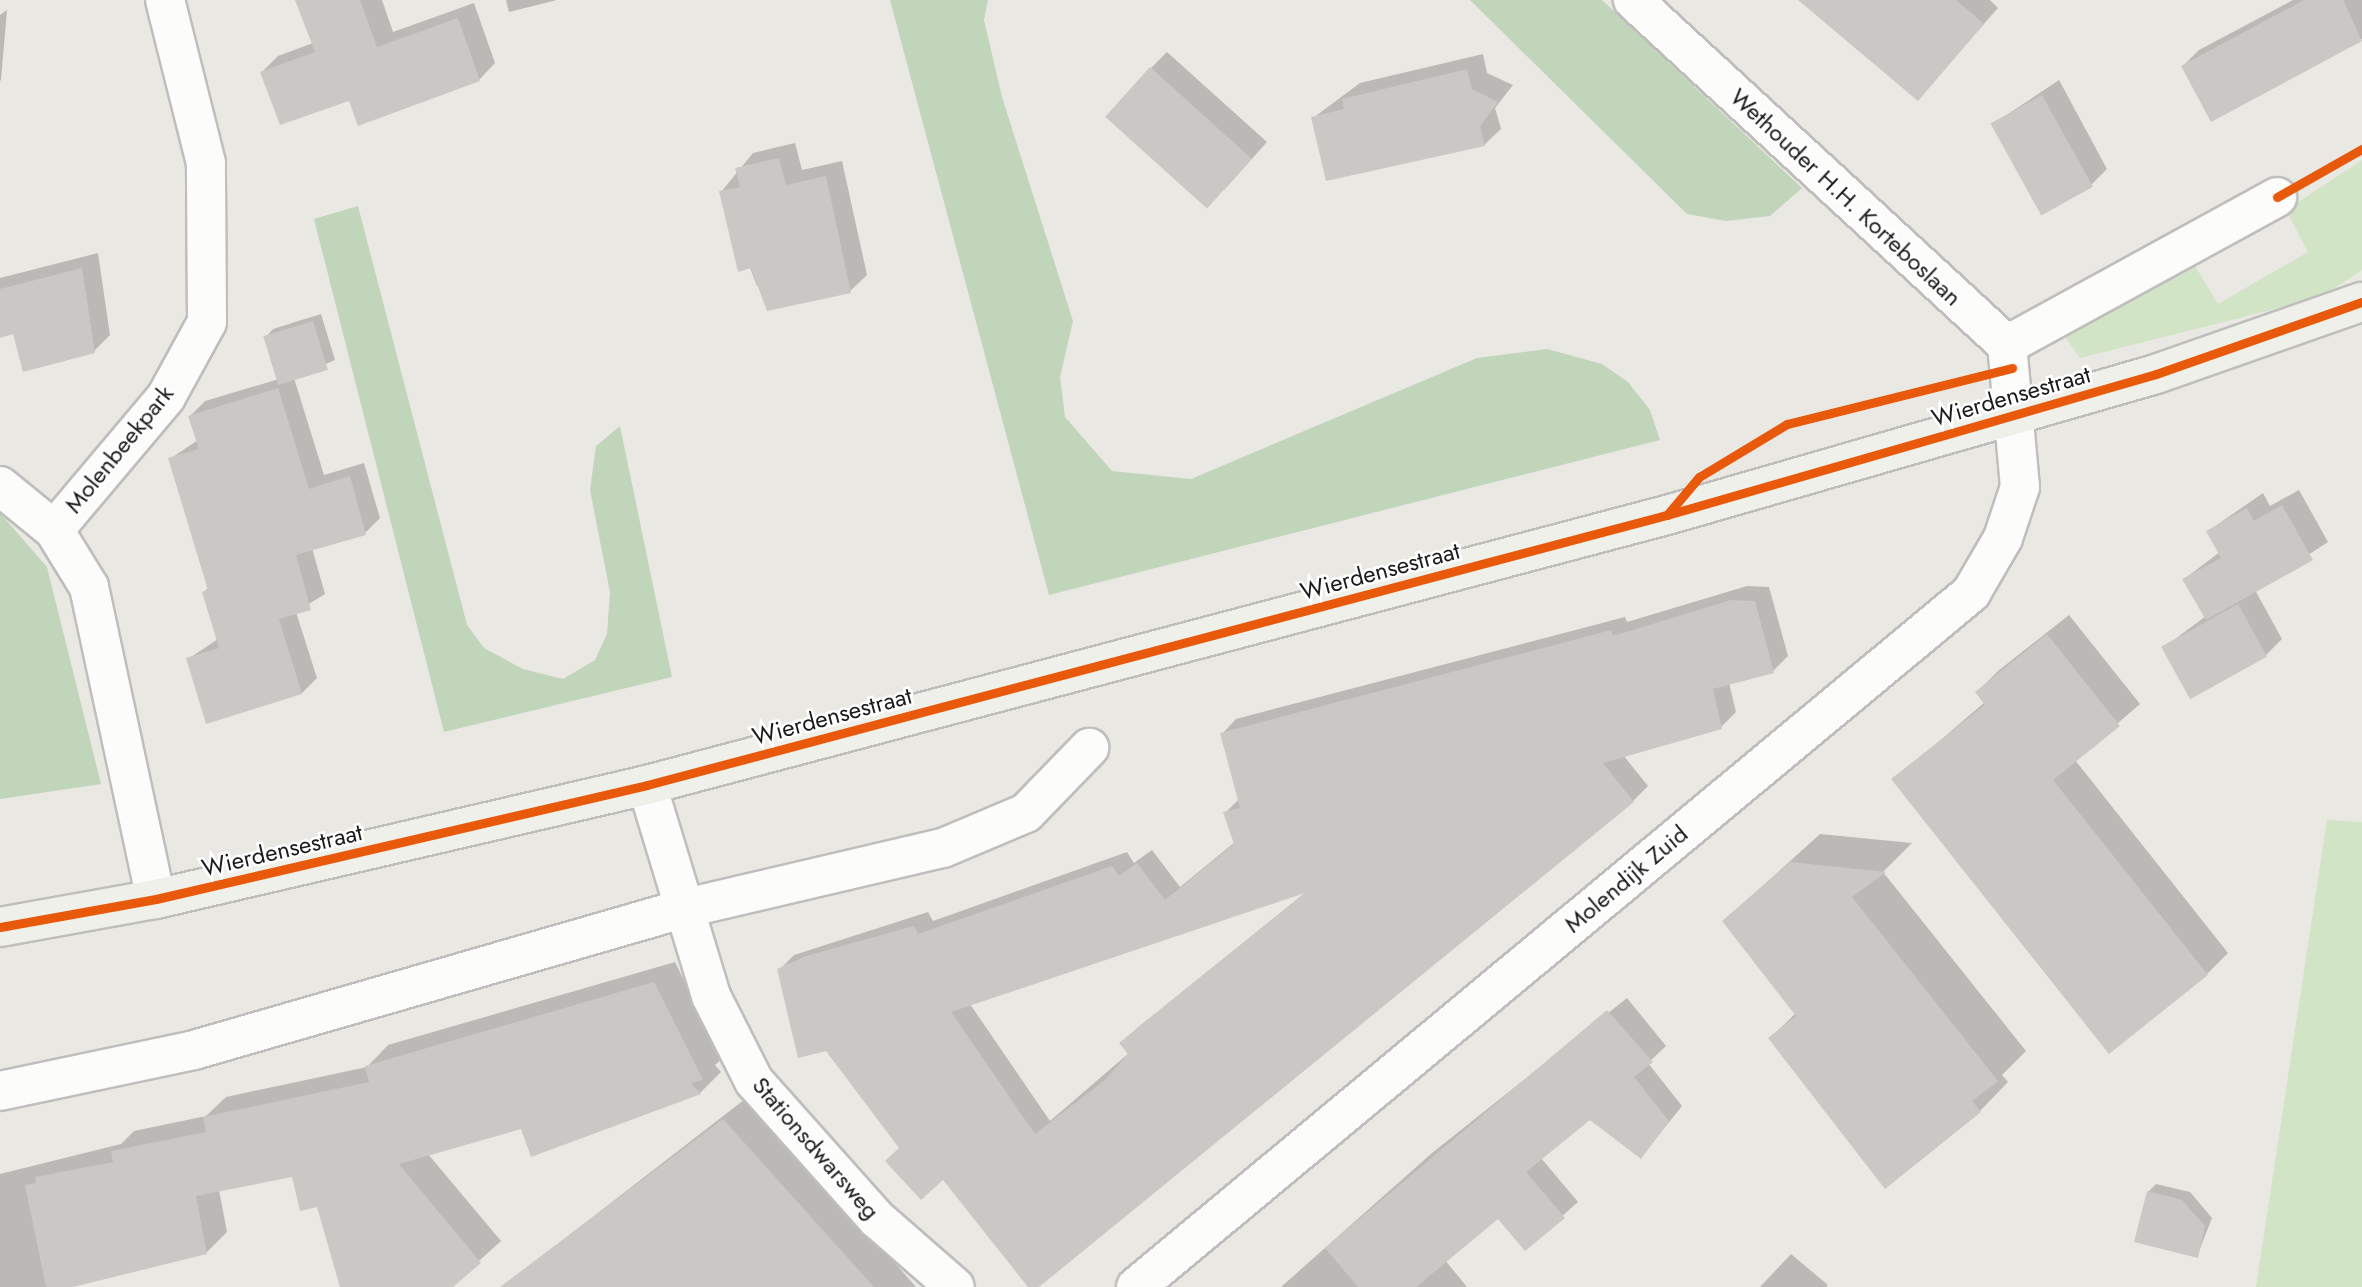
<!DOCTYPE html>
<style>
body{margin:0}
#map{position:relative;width:2362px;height:1287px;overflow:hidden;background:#e9e8e3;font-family:Jost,sans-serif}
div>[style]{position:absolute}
.grass>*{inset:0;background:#d1e4c5}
.forest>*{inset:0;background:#c1d5bb}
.shadow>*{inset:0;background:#0003}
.building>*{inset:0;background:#cac8c5;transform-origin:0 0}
.roads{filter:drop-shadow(2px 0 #bfbebc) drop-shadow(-2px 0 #bfbebc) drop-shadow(0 2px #bfbebc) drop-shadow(0 -2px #bfbebc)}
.street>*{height:38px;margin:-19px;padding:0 19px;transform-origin:19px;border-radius:19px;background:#fcfcfb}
.secondary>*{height:38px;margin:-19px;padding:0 19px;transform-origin:19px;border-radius:19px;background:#eff0e9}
.cycleway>*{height:9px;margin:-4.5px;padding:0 4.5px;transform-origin:4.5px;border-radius:4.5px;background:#e8590c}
span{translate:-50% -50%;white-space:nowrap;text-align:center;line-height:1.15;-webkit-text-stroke:5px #fff;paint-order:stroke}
.street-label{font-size:24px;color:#1b1b1b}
</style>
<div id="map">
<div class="grass">
<i style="clip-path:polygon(2362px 160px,2362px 270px,2319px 298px,2080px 358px,2063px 334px,2193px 263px,2218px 304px,2308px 252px,2286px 210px)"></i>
<i style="clip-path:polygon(2327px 820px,2362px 822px,2362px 1287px,2256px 1287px)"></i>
</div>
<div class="forest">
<i style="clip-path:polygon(890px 0,988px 0,984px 20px,1002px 97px,1073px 321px,1060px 377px,1065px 417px,1112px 471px,1191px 479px,1477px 358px,1547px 349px,1602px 364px,1628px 382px,1650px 410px,1660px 440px,1049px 595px)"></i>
<i style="clip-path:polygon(1470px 0,1602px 0,1802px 188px,1770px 216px,1726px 221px,1687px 214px)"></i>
<i style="clip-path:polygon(358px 206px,467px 625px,484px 648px,523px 669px,563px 679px,595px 660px,607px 634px,610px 592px,590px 490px,596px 446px,620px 426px,672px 677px,444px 732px,314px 219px)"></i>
<i style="clip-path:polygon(0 513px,47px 567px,101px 784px,0 799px)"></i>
</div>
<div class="shadow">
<i style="clip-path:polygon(305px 0,382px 0,393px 32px,474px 3px,495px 63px,479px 80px,350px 99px,262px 72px,278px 56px,313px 43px)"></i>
<i style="clip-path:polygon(506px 0,557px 0,509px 12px)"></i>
<i style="clip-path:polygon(1816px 0,1990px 0,1998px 8px,1918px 98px)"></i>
<i style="clip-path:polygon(2293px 0,2362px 0,2362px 39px,2212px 120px,2183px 66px,2199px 50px)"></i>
<i style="clip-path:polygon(7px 10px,1px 80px,0 81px,0 15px)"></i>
<i style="clip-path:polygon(1167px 52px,1267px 142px,1224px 190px,1151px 68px)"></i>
<i style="clip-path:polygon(1483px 54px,1487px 73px,1513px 85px,1495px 108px,1501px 129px,1484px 145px,1313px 118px,1360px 83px)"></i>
<i style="clip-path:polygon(2059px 80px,2107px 169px,2091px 185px,1993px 124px)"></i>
<i style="clip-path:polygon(795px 143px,802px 170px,842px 161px,867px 275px,850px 291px,757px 286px,721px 192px,753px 153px)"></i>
<i style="clip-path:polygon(98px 253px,110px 335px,94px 351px,14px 332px,0 336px,0 278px)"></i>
<i style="clip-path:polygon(321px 314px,335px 360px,294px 378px,324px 475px,364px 463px,380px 518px,365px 533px,312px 548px,325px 594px,296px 612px,317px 678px,302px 693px,188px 659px,218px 639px,204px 592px,209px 587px,170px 459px,198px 440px,190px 416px,205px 401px,279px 379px,266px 337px,273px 329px)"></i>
<i style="clip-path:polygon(2299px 490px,2328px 542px,2255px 590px,2282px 639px,2266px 655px,2163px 648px,2206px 616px,2184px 579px,2220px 552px,2208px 531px,2263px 493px,2270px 506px)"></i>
<i style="clip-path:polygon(evenodd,1747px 586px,1769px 587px,1788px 656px,1773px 671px,1729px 683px,1736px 712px,1721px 727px,1623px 755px,1648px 786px,1633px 801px,1036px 1287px,943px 1178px,900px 1148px,779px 970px,794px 955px,928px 912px,933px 921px,1127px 852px,1134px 863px,1152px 850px,1180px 887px,1235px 842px,1225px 813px,1239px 799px,1222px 734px,1236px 719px,1625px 617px,1627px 622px,1747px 586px,1306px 892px,1136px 1029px,1122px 1044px,1129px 1053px,1050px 1121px,970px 1004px,1306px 892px)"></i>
<i style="clip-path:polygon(2069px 615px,2140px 704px,2075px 760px,2228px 953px,2207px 974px,1894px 780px,1985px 702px,1977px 692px,1998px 671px)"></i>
<i style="clip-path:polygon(1820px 834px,1912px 843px,1883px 872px,2026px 1051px,2002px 1075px,2008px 1082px,1980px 1111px,1770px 1038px,1796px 1013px,1724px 921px)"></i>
<i style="clip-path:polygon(675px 962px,723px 1058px,715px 1065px,721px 1072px,700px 1093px,532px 1155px,522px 1127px,428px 1154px,501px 1241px,450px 1287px,341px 1287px,318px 1205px,294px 1174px,219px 1190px,227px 1232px,206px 1253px,59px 1287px,0 1287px,0 1174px,121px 1144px,134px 1131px,206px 1116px,226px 1097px,367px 1067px,388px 1045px)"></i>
<i style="clip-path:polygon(1627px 998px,1666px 1046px,1648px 1063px,1682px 1106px,1641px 1157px,1590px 1118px,1541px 1158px,1578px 1202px,1525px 1249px,1498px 1217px,1445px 1260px,1467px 1287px,1281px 1287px,1432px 1153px)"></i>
<i style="clip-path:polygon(749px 1096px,916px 1287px,537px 1287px,519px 1274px)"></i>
<i style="clip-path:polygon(2156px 1184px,2190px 1192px,2212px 1218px,2197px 1256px,2148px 1192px)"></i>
<i style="clip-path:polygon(1791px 1254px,1828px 1285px,1826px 1287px,1760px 1287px)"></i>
</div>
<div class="building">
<i style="clip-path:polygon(295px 0,360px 0,377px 47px,458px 18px,480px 81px,358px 126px,349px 101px,280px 125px,260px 72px,315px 52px)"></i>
<i style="clip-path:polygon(1798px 0,1956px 0,1984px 24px,1918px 101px)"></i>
<i style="clip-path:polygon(2304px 0,2343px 0,2362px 41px,2211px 122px,2181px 66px)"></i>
<i style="left:1150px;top:67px;width:137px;height:67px;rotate:42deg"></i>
<i style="clip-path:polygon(1467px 69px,1472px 89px,1498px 102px,1480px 126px,1485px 146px,1326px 181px,1311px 117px,1344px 109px,1342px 99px)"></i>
<i style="left:2042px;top:95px;width:105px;height:59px;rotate:61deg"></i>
<i style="clip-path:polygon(779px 158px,786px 185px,826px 176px,851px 293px,767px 311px,751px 268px,738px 272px,719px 191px,740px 187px,735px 168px)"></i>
<i style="clip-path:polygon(82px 268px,95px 353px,23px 372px,13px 334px,0 338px,0 289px)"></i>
<i style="left:313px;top:321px;width:51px;height:52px;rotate:73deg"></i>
<i style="clip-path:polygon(278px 388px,309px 489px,350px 476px,366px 535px,296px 555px,311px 610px,279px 619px,302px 694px,206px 724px,186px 658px,219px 648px,202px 592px,208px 590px,168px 458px,199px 449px,188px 416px)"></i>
<i style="clip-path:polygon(2282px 505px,2313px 560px,2206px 620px,2182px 579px,2221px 558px,2206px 531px,2247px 508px,2254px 521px)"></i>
<i style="clip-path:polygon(evenodd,1731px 600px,1755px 601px,1774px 673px,1713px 689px,1722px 729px,1603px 763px,1634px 802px,1039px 1287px,1028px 1287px,943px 1180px,921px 1200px,885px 1161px,899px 1148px,826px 1051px,798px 1058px,777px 969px,806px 956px,914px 926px,918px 934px,1112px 866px,1119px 876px,1137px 863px,1165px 900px,1234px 844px,1223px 812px,1240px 808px,1220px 733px,1611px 630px,1613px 636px,1731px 600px,1305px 893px,1119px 1043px,1128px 1054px,1105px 1080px,1035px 1134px,951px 1012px,1305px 893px)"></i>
<i style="left:2238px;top:604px;width:60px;height:88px;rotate:61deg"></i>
<i style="clip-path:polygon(2047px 634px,2120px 726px,2053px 780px,2208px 975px,2109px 1054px,1891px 779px,1985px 705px,1975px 692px)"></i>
<i style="clip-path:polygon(1790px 862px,1886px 872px,1852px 897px,1998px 1081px,1972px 1101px,1981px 1112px,1885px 1189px,1768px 1038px,1796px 1016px,1722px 921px)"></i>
<i style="clip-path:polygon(654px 982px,703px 1080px,691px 1083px,701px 1094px,531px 1157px,521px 1129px,399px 1164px,481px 1263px,453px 1287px,340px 1287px,317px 1207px,300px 1211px,292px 1177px,196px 1196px,207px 1254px,73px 1287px,46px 1287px,25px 1185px,36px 1183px,35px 1177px,113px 1162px,111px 1151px,206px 1132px,203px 1117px,369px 1082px,365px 1066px)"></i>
<i style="clip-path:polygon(1607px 1010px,1653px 1062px,1634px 1077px,1669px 1121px,1641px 1159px,1590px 1120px,1526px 1172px,1565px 1218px,1525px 1251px,1498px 1219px,1416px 1287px,1358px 1287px,1325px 1248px)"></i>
<i style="clip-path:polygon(723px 1119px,874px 1287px,500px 1287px)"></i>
<i style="clip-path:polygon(2147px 1191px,2182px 1200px,2205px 1226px,2198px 1258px,2134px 1242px)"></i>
</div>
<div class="roads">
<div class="street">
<i style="left:2007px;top:345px;width:308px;rotate:-28.7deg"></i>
<i style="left:0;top:486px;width:70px;rotate:39.2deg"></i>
<i style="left:54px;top:530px;width:67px;rotate:58.4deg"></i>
<i style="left:89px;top:587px;width:319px;rotate:77.9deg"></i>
<i style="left:54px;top:530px;width:174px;rotate:-49.9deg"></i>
<i style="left:166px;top:397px;width:85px;rotate:-61.3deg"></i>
<i style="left:207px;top:322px;width:159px;rotate:-90.4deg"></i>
<i style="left:206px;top:163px;width:168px;rotate:-104.1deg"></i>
<i style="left:647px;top:785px;width:220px;rotate:73.1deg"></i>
<i style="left:711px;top:996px;width:95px;rotate:63.2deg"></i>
<i style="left:754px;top:1081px;width:185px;rotate:48.3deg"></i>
<i style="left:877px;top:1219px;width:103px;rotate:41.1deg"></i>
<i style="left:0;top:1091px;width:198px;rotate:-11.9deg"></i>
<i style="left:194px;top:1050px;width:508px;rotate:-16.12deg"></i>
<i style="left:682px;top:909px;width:268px;rotate:-13.2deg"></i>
<i style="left:943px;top:848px;width:90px;rotate:-22.9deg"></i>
<i style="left:1026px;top:813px;width:91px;rotate:-45.9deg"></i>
<i style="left:1136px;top:1287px;width:1086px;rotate:-39.73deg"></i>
<i style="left:1971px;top:593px;width:64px;rotate:-59.8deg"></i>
<i style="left:2003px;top:538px;width:54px;rotate:-71.6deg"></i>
<i style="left:2020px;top:487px;width:143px;rotate:-95.2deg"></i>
<i style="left:2007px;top:345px;width:509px;rotate:-137.31deg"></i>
</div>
<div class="secondary">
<i style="left:0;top:927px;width:158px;rotate:-10.2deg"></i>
<i style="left:156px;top:899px;width:504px;rotate:-13.07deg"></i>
<i style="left:647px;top:785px;width:1055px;rotate:-14.83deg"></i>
<i style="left:1667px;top:515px;width:509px;rotate:-16.08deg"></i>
<i style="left:2156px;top:374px;width:218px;rotate:-19.3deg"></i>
</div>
</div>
<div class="cycleway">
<i style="left:2277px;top:197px;width:98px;rotate:-29.5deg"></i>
<i style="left:1667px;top:515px;width:50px;rotate:-49.9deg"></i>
<i style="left:1699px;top:477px;width:103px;rotate:-31.1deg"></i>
<i style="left:1787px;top:424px;width:232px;rotate:-14deg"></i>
<i style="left:0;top:927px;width:158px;rotate:-10.2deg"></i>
<i style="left:156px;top:899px;width:504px;rotate:-13.07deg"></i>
<i style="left:647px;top:785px;width:1055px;rotate:-14.83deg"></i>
<i style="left:1667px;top:515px;width:509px;rotate:-16.08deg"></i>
<i style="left:2156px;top:374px;width:218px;rotate:-19.3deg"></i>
</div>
<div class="street-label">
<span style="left:1846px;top:197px;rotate:43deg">Wethouder H.H. Korteboslaan</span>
<span style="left:2011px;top:396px;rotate:-16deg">Wierdensestraat</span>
<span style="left:119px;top:449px;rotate:-51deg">Molenbeekpark</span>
<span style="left:1380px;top:571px;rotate:-15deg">Wierdensestraat</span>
<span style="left:832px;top:716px;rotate:-15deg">Wierdensestraat</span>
<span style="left:282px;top:850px;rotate:-13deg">Wierdensestraat</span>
<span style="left:1626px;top:879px;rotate:-40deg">Molendijk Zuid</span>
<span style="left:816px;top:1148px;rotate:49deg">Stationsdwarsweg</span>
</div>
</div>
